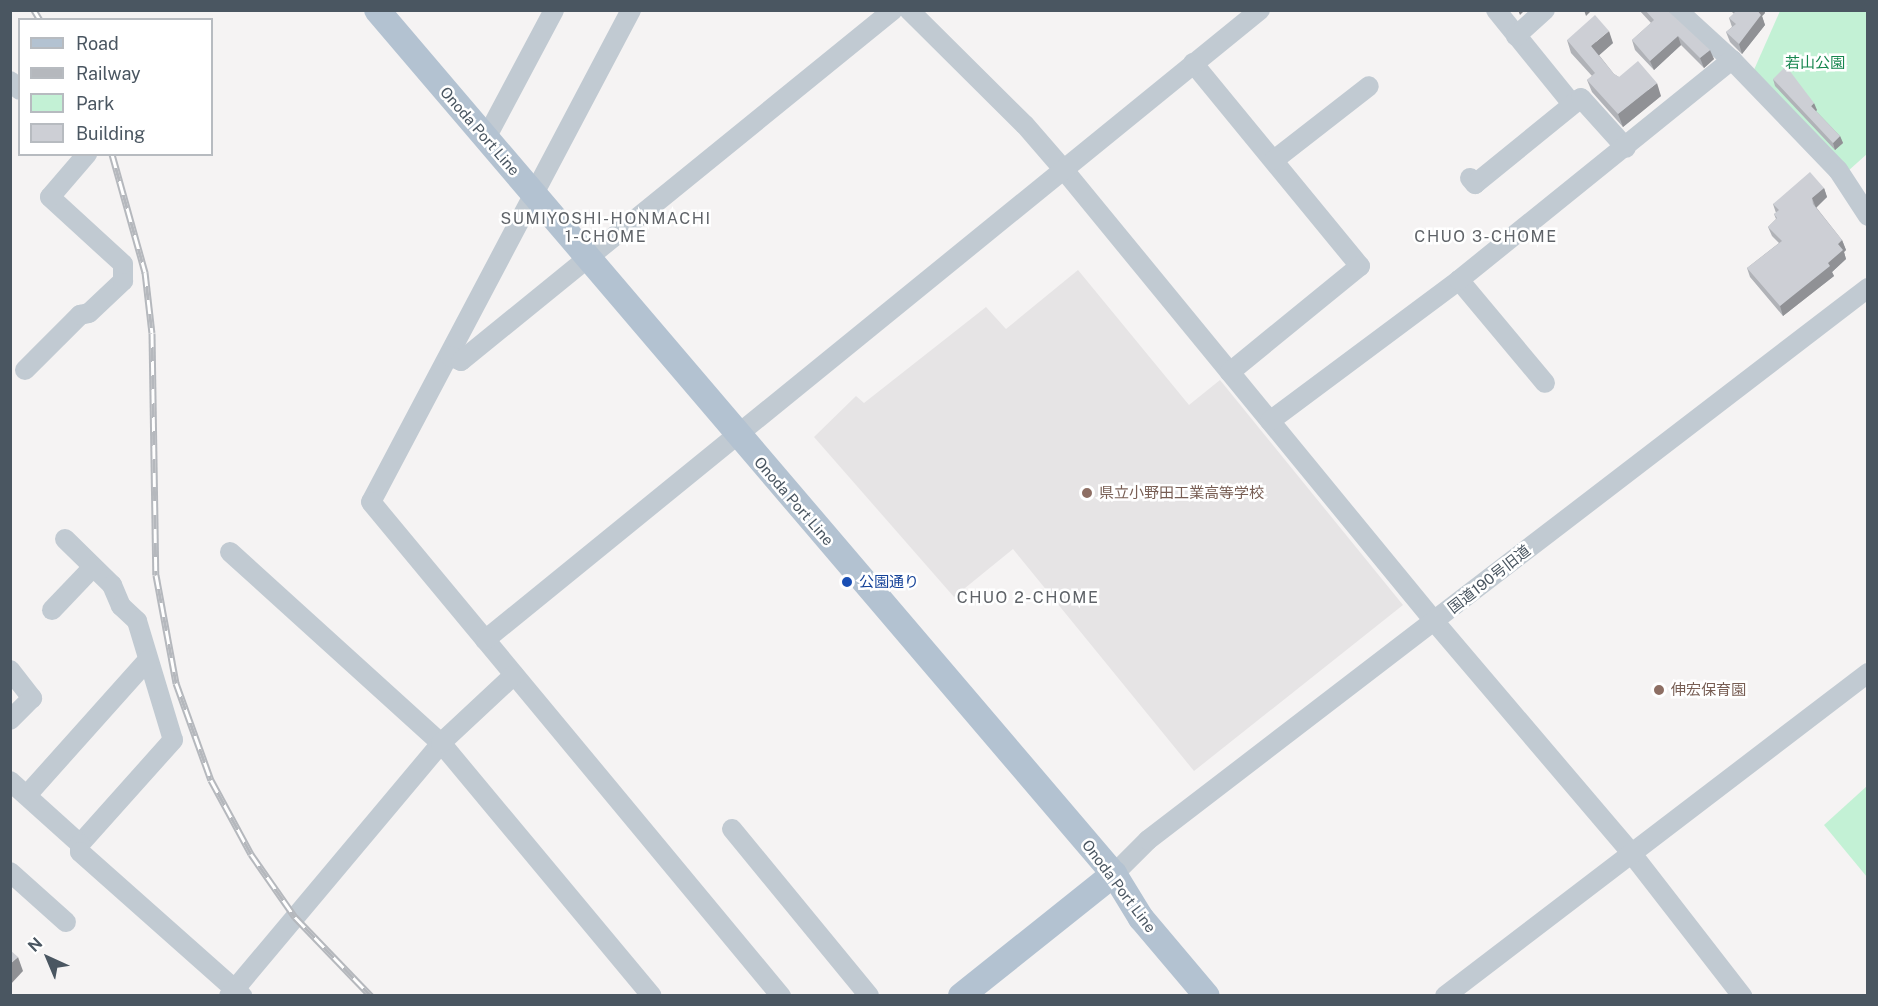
<!DOCTYPE html>
<meta charset="utf-8">
<style>
body{margin:0}
#map{position:relative;width:1878px;height:1006px;overflow:hidden;background:#f5f3f3;font-family:"Public Sans","Noto Sans JP",sans-serif}
div>[style]{position:absolute}
.education>*{inset:0;background:#e6e4e5}
.green>*{inset:0;background:#c3f1d5}
.minor>*{height:20px;margin:-10px;padding:0 10px;transform-origin:10px;border-radius:10px;background:#c1cad2}
.major>*{height:26px;margin:-13px;padding:0 13px;transform-origin:13px;border-radius:13px;background:#b3c2d1}
.rail>*{height:7px;margin-top:-3.5px;transform-origin:0;background:repeating-linear-gradient(90deg,#fff 0 14px,#b5b8bd 0 28px);box-sizing:border-box;border-block:2px solid #b5b8bd}
.wall>*{inset:0;background:#b0b2b7}
.shaded-wall>*{inset:0;background:#909195}
.building>*{inset:0;background:#cdcfd5}
.dots>*{width:16px;height:16px;translate:-50% -50%;box-sizing:border-box;border:3px solid #fff;border-radius:50%}
span{translate:-50% -50%;white-space:nowrap;text-align:center;line-height:1.15;-webkit-text-stroke:5px #fff;paint-order:stroke}
.park-label{font-size:15px;color:#17864f}
.street-label{font-size:15px;color:#4a5661}
.education-label{font-size:15px;color:#785e54}
.left{translate:0 -50%;text-align:left}
.transit-label{font-size:15px;color:#164399}
.neighbourhood-label{font-size:16px;color:#5f6368;letter-spacing:1.5px}
.frame{position:absolute;inset:0;border:12px solid #4a5661;pointer-events:none}
.legend{position:absolute;left:18px;top:18px;width:195px;height:138px;box-sizing:border-box;background:#fff;border:2px solid #b7bbc0;margin:0;padding:8px 10px;list-style:none;font-size:18px;color:#4a5661}
.legend li{display:flex;align-items:center;gap:12px;height:30px}
.legend b{width:30px;border:2px solid #b7bbc0}
.north{position:absolute;left:18px;top:928px;width:60px;height:60px;-webkit-text-stroke:4px #fff;paint-order:stroke;rotate:316deg;font-size:16px;font-weight:700;line-height:24px;text-align:center;color:#4a5661}
.north::after{content:'';display:block;margin:auto;width:21px;height:27px;background:#4a5661;clip-path:polygon(50% 0,100% 100%,50% 72%,0 100%)}
</style>
<div id="map">
<div class="education">
<i style="clip-path:polygon(1078px 270px,1189px 405px,1220px 380px,1403px 605px,1194px 771px,1013px 549px,954px 597px,814px 437px,856px 396px,864px 403px,986px 307px,1006px 329px)"></i>
</div>
<div class="green">
<i style="clip-path:polygon(1780px 11px,1867px 11px,1867px 154px,1848px 171px,1753px 72px)"></i>
<i style="clip-path:polygon(1867px 786px,1867px 877px,1824px 825px)"></i>
</div>
<div class="minor">
<i style="left:631px;top:10px;width:556px;rotate:117.85deg"></i>
<i style="left:371px;top:502px;width:642px;rotate:50.31deg"></i>
<i style="left:909px;top:10px;width:163px;rotate:44.8deg"></i>
<i style="left:1025px;top:125px;width:60px;rotate:49.1deg"></i>
<i style="left:1064px;top:170px;width:583px;rotate:50.63deg"></i>
<i style="left:1434px;top:621px;width:306px;rotate:49.6deg"></i>
<i style="left:1632px;top:854px;width:180px;rotate:52.2deg"></i>
<i style="left:1496px;top:10px;width:121px;rotate:51deg"></i>
<i style="left:1677px;top:10px;width:74px;rotate:42.3deg"></i>
<i style="left:1732px;top:60px;width:153px;rotate:46.1deg"></i>
<i style="left:1838px;top:170px;width:55px;rotate:56.9deg"></i>
<i style="left:1516px;top:36px;width:39px;rotate:-42deg"></i>
<i style="left:1193px;top:63px;width:263px;rotate:50.6deg"></i>
<i style="left:1360px;top:266px;width:168px;rotate:140.8deg"></i>
<i style="left:10px;top:81px;width:13px;rotate:42deg"></i>
<i style="left:486px;top:138px;width:145px;rotate:-62deg"></i>
<i style="left:1274px;top:160px;width:120px;rotate:-37.9deg"></i>
<i style="left:1470px;top:178px;width:8px;rotate:50deg"></i>
<i style="left:1475px;top:184px;width:136px;rotate:-39.1deg"></i>
<i style="left:1581px;top:98px;width:67px;rotate:48deg"></i>
<i style="left:1459px;top:280px;width:134px;rotate:50.1deg"></i>
<i style="left:450px;top:356px;width:12px;rotate:24deg"></i>
<i style="left:461px;top:361px;width:557px;rotate:-39.09deg"></i>
<i style="left:25px;top:370px;width:78px;rotate:-45deg"></i>
<i style="left:80px;top:315px;width:9px;rotate:-13deg"></i>
<i style="left:89px;top:313px;width:47px;rotate:-43.3deg"></i>
<i style="left:123px;top:281px;width:17px;rotate:-90deg"></i>
<i style="left:123px;top:264px;width:99px;rotate:-137.5deg"></i>
<i style="left:50px;top:197px;width:57px;rotate:-49.3deg"></i>
<i style="left:1270px;top:421px;width:236px;rotate:-36.7deg"></i>
<i style="left:1459px;top:280px;width:351px;rotate:-38.9deg"></i>
<i style="left:65px;top:539px;width:66px;rotate:44.4deg"></i>
<i style="left:112px;top:585px;width:23px;rotate:67deg"></i>
<i style="left:121px;top:606px;width:22px;rotate:43deg"></i>
<i style="left:137px;top:621px;width:124px;rotate:73.2deg"></i>
<i style="left:173px;top:740px;width:140px;rotate:131.8deg"></i>
<i style="left:230px;top:552px;width:285px;rotate:42.2deg"></i>
<i style="left:441px;top:743px;width:329px;rotate:50.2deg"></i>
<i style="left:52px;top:610px;width:59px;rotate:-46.4deg"></i>
<i style="left:485px;top:640px;width:999px;rotate:-39.11deg"></i>
<i style="left:10px;top:670px;width:36px;rotate:52deg"></i>
<i style="left:32px;top:698px;width:31px;rotate:135deg"></i>
<i style="left:10px;top:781px;width:94px;rotate:42deg"></i>
<i style="left:80px;top:844px;width:8px;rotate:90deg"></i>
<i style="left:80px;top:852px;width:217px;rotate:41.6deg"></i>
<i style="left:27px;top:795px;width:180px;rotate:-48.2deg"></i>
<i style="left:732px;top:829px;width:216px;rotate:50.6deg"></i>
<i style="left:10px;top:872px;width:75px;rotate:41.8deg"></i>
<i style="left:1114px;top:874px;width:48px;rotate:-45deg"></i>
<i style="left:1148px;top:840px;width:907px;rotate:-37.48deg"></i>
<i style="left:229px;top:996px;width:330px;rotate:-50deg"></i>
<i style="left:441px;top:743px;width:100px;rotate:-43deg"></i>
<i style="left:1445px;top:996px;width:532px;rotate:-37.37deg"></i>
</div>
<div class="major">
<i style="left:377px;top:10px;width:1136px;rotate:49.54deg"></i>
<i style="left:1114px;top:874px;width:52px;rotate:58.5deg"></i>
<i style="left:1141px;top:918px;width:102px;rotate:49.8deg"></i>
<i style="left:961px;top:996px;width:196px;rotate:-38.6deg"></i>
</div>
<div class="rail">
<i style="left:34px;top:10px;width:12px;rotate:59deg"></i>
<i style="left:112px;top:154px;width:123px;rotate:74.4deg"></i>
<i style="left:145px;top:272px;width:61px;rotate:83.5deg"></i>
<i style="left:152px;top:333px;width:242px;rotate:89.1deg"></i>
<i style="left:156px;top:575px;width:110px;rotate:79.5deg"></i>
<i style="left:176px;top:683px;width:103px;rotate:70.2deg"></i>
<i style="left:211px;top:780px;width:84px;rotate:61.6deg"></i>
<i style="left:251px;top:854px;width:77px;rotate:55.1deg"></i>
<i style="left:295px;top:917px;width:110px;rotate:46.1deg"></i>
</div>
<div class="wall">
<i style="clip-path:polygon(1639px 10px,1667px 10px,1714px 59px,1704px 68px,1681px 45px,1654px 70px,1635px 50px,1632px 40px,1651px 23px)"></i>
<i style="clip-path:polygon(1730px 10px,1764px 10px,1765px 13px,1762px 16px,1765px 25px,1742px 54px,1730px 42px,1726px 32px,1732px 27px,1729px 18px,1734px 14px)"></i>
<i style="clip-path:polygon(1567px 40px,1613px 43px,1599px 55px,1614px 74px,1619px 77px,1661px 96px,1623px 127px,1592px 92px,1587px 80px,1592px 76px,1571px 53px)"></i>
<i style="clip-path:polygon(1773px 79px,1817px 110px,1816px 111px,1840px 136px,1843px 143px,1835px 150px,1775px 86px)"></i>
<i style="clip-path:polygon(1824px 188px,1827px 197px,1816px 207px,1842px 240px,1846px 250px,1844px 252px,1846px 259px,1832px 272px,1834px 276px,1783px 316px,1750px 277px,1747px 268px,1779px 243px,1772px 236px,1768px 227px,1776px 219px,1774px 214px,1776px 213px,1773px 204px)"></i>
</div>
<div class="shaded-wall">
<i style="clip-path:polygon(1518px 10px,1525px 10px,1520px 15px)"></i>
<i style="clip-path:polygon(1584px 10px,1592px 10px,1586px 16px)"></i>
<i style="clip-path:polygon(1756px 10px,1764px 10px,1765px 13px,1762px 16px,1765px 25px,1742px 54px,1739px 44px)"></i>
<i style="clip-path:polygon(1609px 31px,1613px 43px,1596px 58px,1591px 46px)"></i>
<i style="clip-path:polygon(1678px 36px,1681px 45px,1654px 70px,1650px 61px)"></i>
<i style="clip-path:polygon(1710px 50px,1714px 59px,1704px 68px,1700px 58px)"></i>
<i style="clip-path:polygon(1657px 83px,1661px 96px,1623px 127px,1618px 114px)"></i>
<i style="clip-path:polygon(1814px 103px,1817px 110px,1814px 113px,1811px 106px)"></i>
<i style="clip-path:polygon(1840px 136px,1843px 143px,1835px 150px,1833px 143px)"></i>
<i style="clip-path:polygon(1824px 188px,1827px 197px,1816px 208px,1812px 198px)"></i>
<i style="clip-path:polygon(1842px 240px,1846px 250px,1844px 252px,1846px 259px,1832px 272px,1834px 276px,1783px 316px,1780px 306px,1828px 263px,1838px 244px)"></i>
<i style="clip-path:polygon(18px 957px,23px 971px,10px 985px,10px 964px)"></i>
</div>
<div class="building">
<i style="clip-path:polygon(1645px 10px,1667px 10px,1710px 50px,1700px 58px,1678px 36px,1650px 61px,1632px 40px,1654px 20px)"></i>
<i style="clip-path:polygon(1737px 10px,1757px 10px,1761px 15px,1739px 44px,1726px 32px,1736px 24px,1729px 18px)"></i>
<i style="clip-path:polygon(1595px 15px,1609px 31px,1591px 46px,1614px 74px,1619px 77px,1638px 61px,1657px 83px,1618px 114px,1587px 80px,1595px 73px,1567px 40px)"></i>
<i style="clip-path:polygon(1786px 66px,1814px 103px,1811px 106px,1840px 136px,1833px 143px,1773px 79px)"></i>
<i style="clip-path:polygon(1810px 172px,1824px 188px,1812px 198px,1813px 204px,1842px 240px,1838px 244px,1843px 250px,1828px 263px,1830px 266px,1780px 306px,1747px 268px,1782px 241px,1768px 227px,1777px 218px,1774px 214px,1779px 210px,1773px 204px)"></i>
<i style="clip-path:polygon(10px 950px,18px 957px,10px 964px)"></i>
</div>
<div class="dots">
<i style="left:1087px;top:493px;background:#8d6e63"></i>
<i style="left:847px;top:582px;background:#1a4fb4"></i>
<i style="left:1659px;top:690px;background:#8d6e63"></i>
</div>
<div class="park-label">
<span style="left:1815px;top:63px">若山公園</span>
</div>
<div class="street-label">
<span style="left:480px;top:131px;rotate:49deg">Onoda Port Line</span>
<span style="left:794px;top:501px;rotate:49deg">Onoda Port Line</span>
<span style="left:1489px;top:579px;rotate:-38deg">国道190号旧道</span>
<span style="left:1119px;top:886px;rotate:53deg">Onoda Port Line</span>
</div>
<div class="education-label">
<span class="left" style="left:1099px;top:493px">県立小野田工業高等学校</span>
<span class="left" style="left:1671px;top:690px">伸宏保育園</span>
</div>
<div class="transit-label">
<span class="left" style="left:859px;top:582px">公園通り</span>
</div>
<div class="neighbourhood-label">
<span style="left:606px;top:228px">SUMIYOSHI-HONMACHI<br>1-CHOME</span>
<span style="left:1486px;top:237px">CHUO 3-CHOME</span>
<span style="left:1028px;top:598px">CHUO 2-CHOME</span>
</div>
<div class="frame"></div>
<ul class="legend">
<li><b style="height:8px;background:#b3c2d1"></b>Road</li>
<li><b style="height:8px;background:#b5b8bd"></b>Railway</li>
<li><b style="height:16px;background:#c3f1d5"></b>Park</li>
<li><b style="height:16px;background:#cdcfd5"></b>Building</li>
</ul>
<div class="north">N</div>
</div>
